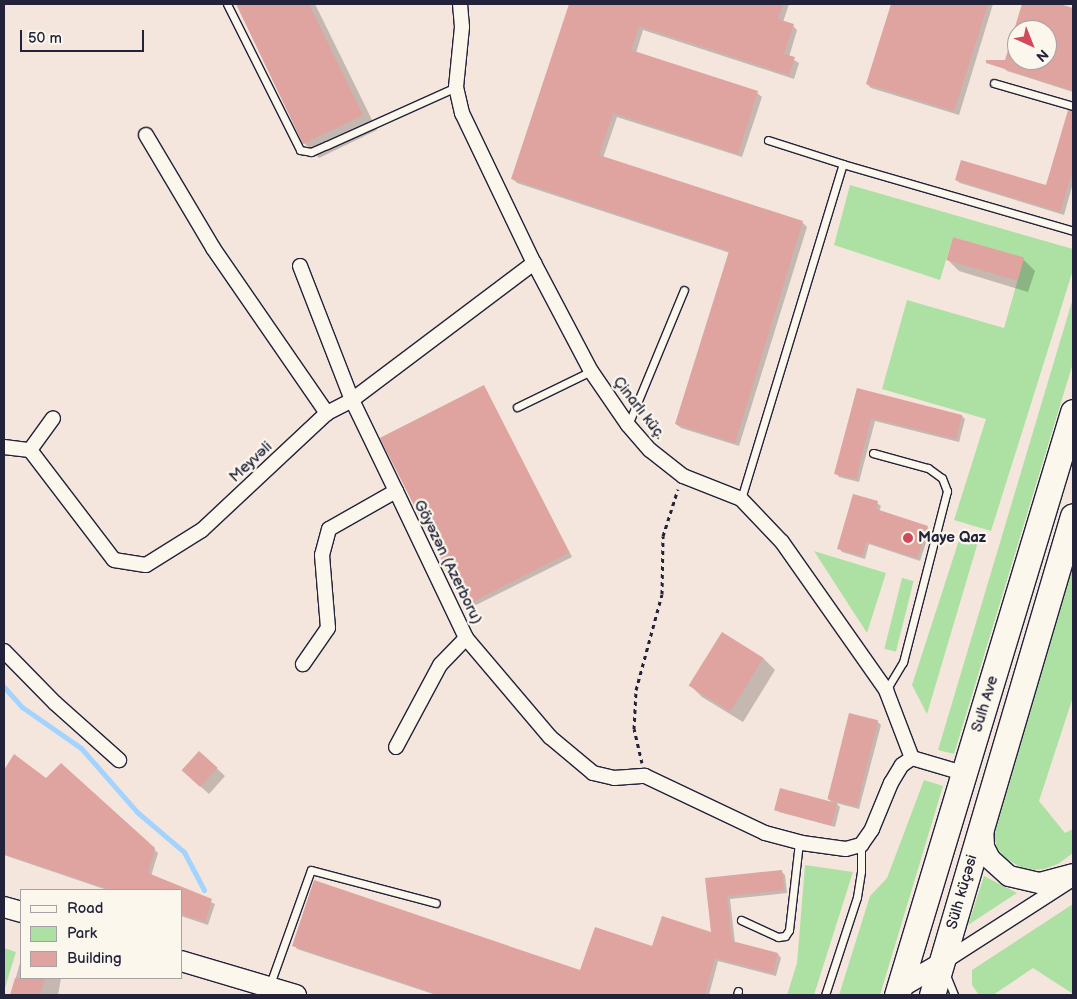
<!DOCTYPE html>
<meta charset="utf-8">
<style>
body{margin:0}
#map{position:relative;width:1077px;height:999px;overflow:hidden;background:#f5e6dd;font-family:"Balsamiq Sans",sans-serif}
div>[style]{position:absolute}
.green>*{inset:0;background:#ade1a3;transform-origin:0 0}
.shadow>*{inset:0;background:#0003}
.stream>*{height:5px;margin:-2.5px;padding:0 2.5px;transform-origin:2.5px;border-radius:2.5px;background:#a3d3ff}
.building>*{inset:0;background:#dfa49f;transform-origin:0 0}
.path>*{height:3px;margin-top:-1.5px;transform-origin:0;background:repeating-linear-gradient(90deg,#22223b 0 4px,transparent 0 8px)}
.roads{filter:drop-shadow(1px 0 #22223b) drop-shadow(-1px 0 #22223b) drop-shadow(0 1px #22223b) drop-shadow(0 -1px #22223b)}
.lane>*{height:7px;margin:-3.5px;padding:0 3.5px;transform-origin:3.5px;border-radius:3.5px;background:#fbf7ec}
.street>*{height:14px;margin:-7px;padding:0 7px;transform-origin:7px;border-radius:7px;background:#fbf7ec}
.secondary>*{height:20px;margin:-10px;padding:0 10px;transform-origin:10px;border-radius:10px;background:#fbf7ec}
.highway>*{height:25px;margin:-12.5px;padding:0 12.5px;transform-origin:12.5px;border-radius:12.5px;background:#fbf7ec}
.dots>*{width:14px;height:14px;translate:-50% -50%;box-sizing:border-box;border:2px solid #fbf7ec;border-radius:50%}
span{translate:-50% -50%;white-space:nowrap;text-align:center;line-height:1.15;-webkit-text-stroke:4.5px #fbf7ec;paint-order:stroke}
.street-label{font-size:15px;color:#22223b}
.poi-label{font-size:15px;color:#22223b;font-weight:700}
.left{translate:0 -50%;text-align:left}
.frame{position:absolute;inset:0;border:5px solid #22223b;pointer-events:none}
.legend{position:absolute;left:20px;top:889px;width:162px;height:90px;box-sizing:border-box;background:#fbf7ec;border:1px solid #a4a2a5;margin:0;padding:6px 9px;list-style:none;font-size:15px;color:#22223b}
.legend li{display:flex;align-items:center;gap:10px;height:25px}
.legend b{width:25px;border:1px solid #a4a2a5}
.north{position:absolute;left:1007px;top:20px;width:50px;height:50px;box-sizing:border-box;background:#fbf7ec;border:1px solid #a4a2a5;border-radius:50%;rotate:136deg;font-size:14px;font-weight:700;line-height:20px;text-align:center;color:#22223b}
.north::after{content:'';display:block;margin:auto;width:18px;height:22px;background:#d1495b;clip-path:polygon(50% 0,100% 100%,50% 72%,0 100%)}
.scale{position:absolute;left:20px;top:30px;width:124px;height:22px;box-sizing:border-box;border:2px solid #22223b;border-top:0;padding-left:6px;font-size:15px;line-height:18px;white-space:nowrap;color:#22223b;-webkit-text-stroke:4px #fbf7ec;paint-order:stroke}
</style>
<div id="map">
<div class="green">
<i style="clip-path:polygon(850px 185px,1073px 249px,1073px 270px,991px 531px,954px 520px,986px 419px,882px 389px,907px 300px,1004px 328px,1024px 258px,953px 237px,940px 280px,834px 245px)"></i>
<i style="clip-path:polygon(1073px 298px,1073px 363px,954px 754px,938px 750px)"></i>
<i style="clip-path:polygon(960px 537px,978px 542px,927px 714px,912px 685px)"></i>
<i style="clip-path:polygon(814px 551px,886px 573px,867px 633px)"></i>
<i style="clip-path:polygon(1073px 566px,1073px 697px,1039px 801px,1065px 833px,1073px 829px,1073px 853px,1058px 864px,1044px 869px,1034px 870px,1020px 867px,1005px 858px,997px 848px,994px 836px)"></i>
<i style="left:902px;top:578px;width:12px;height:73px;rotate:14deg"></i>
<i style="clip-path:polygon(924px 780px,943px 786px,880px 995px,839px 995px,870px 896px,887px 878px)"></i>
<i style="clip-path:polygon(805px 865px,853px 872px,814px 995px,787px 995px,797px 963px)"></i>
<i style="clip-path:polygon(984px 876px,1017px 893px,968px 925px)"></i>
<i style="clip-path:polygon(1073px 904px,1073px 994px,1033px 968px,993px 995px,979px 995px,972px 985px,972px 970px)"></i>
<i style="clip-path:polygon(4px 948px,16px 952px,4px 991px)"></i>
</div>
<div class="shadow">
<i style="clip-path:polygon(237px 4px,315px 4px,377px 130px,319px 158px,304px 143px)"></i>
<i style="clip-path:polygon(571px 4px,789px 4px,783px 22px,793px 26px,797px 30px,789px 57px,799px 63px,794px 79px,643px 30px,636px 53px,757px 93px,762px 97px,742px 157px,617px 117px,603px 158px,803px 223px,807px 227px,739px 446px,681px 428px,676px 424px,730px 253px,517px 183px,513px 179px)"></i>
<i style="clip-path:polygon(892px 4px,993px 4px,959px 115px,871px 88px,867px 84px)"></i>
<i style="clip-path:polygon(evenodd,1023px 4px,1055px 4px,1073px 9px,1073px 92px,1007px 71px,1004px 68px,1023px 4px,1017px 30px,1047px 30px,1047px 60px,1017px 60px,1017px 30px)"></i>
<i style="clip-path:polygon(1067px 119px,1073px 121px,1073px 183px,1064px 215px,960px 183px,956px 180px,1046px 187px)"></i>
<i style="clip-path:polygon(1023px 259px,1035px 271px,1028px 292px,959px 271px,948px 260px)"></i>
<i style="clip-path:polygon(484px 387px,572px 557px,468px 609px,465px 606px)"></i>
<i style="clip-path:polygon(857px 389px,962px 416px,965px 419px,959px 442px,875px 421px,859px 482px,839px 477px,836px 473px)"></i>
<i style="clip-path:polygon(877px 503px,881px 506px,879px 512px,927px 527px,930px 530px,920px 561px,869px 544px,865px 559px,842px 552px,839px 548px)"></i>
<i style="clip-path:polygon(723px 634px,764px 659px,775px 670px,743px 722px,702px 697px,691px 686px)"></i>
<i style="clip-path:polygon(850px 714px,878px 722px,881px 725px,859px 809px,836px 803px,840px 807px,835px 827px,779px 812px,776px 809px,832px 803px,828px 798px)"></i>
<i style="clip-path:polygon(199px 752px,225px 776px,209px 794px,190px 777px)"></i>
<i style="clip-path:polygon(14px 756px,46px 780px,61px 764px,158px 853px,151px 876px,215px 904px,208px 925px,181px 916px,181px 890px,107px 890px,4px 855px,4px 772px)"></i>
<i style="clip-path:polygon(781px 871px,785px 875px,787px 893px,730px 899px,735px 943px,778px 954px,781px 958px,776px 976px,718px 961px,709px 995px,436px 995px,297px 949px,294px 945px,581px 971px,653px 948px,712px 934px,706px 880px)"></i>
<i style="clip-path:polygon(21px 959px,21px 978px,61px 978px,58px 995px,11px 995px)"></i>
</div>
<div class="stream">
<i style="left:4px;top:687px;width:27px;rotate:48deg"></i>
<i style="left:22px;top:707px;width:72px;rotate:34.8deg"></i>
<i style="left:81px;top:748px;width:85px;rotate:48.8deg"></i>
<i style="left:137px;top:812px;width:62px;rotate:40.4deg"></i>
<i style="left:184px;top:852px;width:43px;rotate:62.2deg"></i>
</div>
<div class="building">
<i style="clip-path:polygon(236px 4px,309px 4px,363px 115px,303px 144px)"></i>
<i style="clip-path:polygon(569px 4px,783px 4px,778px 19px,794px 24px,784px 54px,795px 57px,789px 75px,639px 26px,631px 50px,758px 91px,738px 154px,613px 113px,599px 155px,803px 221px,735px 443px,675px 424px,729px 251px,511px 179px)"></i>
<i style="clip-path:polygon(891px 4px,988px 4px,954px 111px,866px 84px)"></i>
<i style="clip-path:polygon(1022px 4px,1060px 4px,1073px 8px,1073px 91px,986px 63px,986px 60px,1005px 60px,1014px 30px,1017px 31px,1017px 60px,1047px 60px,1047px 30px,1014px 30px)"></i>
<i style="clip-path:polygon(1068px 110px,1073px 111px,1073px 170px,1060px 212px,955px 180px,961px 160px,1046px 185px)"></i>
<i style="left:953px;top:237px;width:74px;height:24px;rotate:16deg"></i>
<i style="left:484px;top:385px;width:188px;height:117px;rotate:63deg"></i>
<i style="clip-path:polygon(857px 388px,962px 415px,956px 439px,871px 418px,856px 479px,834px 474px)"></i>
<i style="clip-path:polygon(853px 494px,878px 501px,876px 509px,928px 526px,917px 558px,866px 542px,862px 556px,837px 549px)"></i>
<i style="left:722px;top:632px;width:49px;height:63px;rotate:32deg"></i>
<i style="left:849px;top:713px;width:30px;height:89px;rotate:14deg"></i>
<i style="left:199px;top:751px;width:25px;height:26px;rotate:42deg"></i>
<i style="clip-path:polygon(14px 754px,46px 778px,61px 763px,155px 848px,148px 873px,212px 899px,205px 922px,181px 914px,181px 890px,111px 890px,4px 854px,4px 770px)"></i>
<i style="left:780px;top:788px;width:59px;height:23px;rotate:15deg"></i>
<i style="clip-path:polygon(782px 870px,784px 890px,727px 896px,732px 941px,778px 953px,773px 973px,715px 958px,705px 995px,440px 995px,292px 946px,314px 880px,580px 970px,595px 927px,652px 946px,662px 916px,711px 932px,705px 878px)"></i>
<i style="clip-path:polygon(15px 978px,45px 978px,40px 995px,10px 995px)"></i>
</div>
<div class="path">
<i style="left:642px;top:763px;width:35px;rotate:-103deg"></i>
<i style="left:634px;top:729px;width:39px;rotate:-87deg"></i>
<i style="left:636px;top:690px;width:99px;rotate:-74.8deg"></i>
<i style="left:662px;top:594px;width:58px;rotate:-89deg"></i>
<i style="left:663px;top:536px;width:49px;rotate:-72.3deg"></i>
</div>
<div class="roads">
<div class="lane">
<i style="left:227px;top:4px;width:163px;rotate:63.4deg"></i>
<i style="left:300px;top:150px;width:11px;rotate:10deg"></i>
<i style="left:311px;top:152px;width:17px;rotate:-24deg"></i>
<i style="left:327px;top:145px;width:141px;rotate:-24.2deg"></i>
<i style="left:994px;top:83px;width:82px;rotate:16.2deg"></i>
<i style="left:768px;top:140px;width:79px;rotate:17.7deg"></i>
<i style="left:517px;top:407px;width:82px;rotate:-25.9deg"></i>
<i style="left:628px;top:425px;width:146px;rotate:-67.5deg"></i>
<i style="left:873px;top:453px;width:57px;rotate:15.3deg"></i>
<i style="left:928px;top:468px;width:17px;rotate:36deg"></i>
<i style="left:942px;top:478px;width:14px;rotate:69deg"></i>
<i style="left:947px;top:491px;width:177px;rotate:104.4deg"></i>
<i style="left:903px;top:662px;width:33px;rotate:121deg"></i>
<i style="left:741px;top:499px;width:350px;rotate:-73.1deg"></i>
<i style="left:843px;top:164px;width:240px;rotate:16.2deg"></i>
<i style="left:741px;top:920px;width:41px;rotate:24.7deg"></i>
<i style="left:778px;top:937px;width:7px;rotate:-8deg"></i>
<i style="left:785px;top:936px;width:7px;rotate:-56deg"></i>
<i style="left:789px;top:930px;width:89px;rotate:-83.5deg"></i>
<i style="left:946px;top:975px;width:22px;rotate:68deg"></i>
<i style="left:269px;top:987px;width:124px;rotate:-70.3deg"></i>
<i style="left:311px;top:870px;width:129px;rotate:14.8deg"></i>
<i style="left:737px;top:995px;width:4px;rotate:-76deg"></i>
<i style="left:825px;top:995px;width:103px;rotate:-71.9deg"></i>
<i style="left:857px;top:897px;width:26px;rotate:-81deg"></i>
<i style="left:861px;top:871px;width:26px;rotate:-90deg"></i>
</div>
<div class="street">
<i style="left:460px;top:4px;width:23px;rotate:85deg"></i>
<i style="left:462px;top:27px;width:60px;rotate:95.7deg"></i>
<i style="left:456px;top:87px;width:27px;rotate:77deg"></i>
<i style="left:462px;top:113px;width:166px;rotate:64.4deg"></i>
<i style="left:534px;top:263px;width:122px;rotate:62.2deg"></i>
<i style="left:591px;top:371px;width:65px;rotate:55.6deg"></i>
<i style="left:628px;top:425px;width:33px;rotate:49deg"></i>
<i style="left:650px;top:450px;width:42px;rotate:38.2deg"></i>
<i style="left:683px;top:476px;width:62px;rotate:21.6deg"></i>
<i style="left:741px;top:499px;width:59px;rotate:46.4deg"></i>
<i style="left:782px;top:542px;width:181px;rotate:54.9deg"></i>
<i style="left:886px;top:690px;width:73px;rotate:69.1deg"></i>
<i style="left:146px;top:135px;width:131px;rotate:59.3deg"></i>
<i style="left:213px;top:248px;width:201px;rotate:55.4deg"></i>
<i style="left:300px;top:266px;width:144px;rotate:68.8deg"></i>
<i style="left:352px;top:400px;width:101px;rotate:64.2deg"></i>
<i style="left:396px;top:491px;width:77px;rotate:150.4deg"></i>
<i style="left:329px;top:529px;width:27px;rotate:105deg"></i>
<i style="left:322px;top:555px;width:73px;rotate:85.3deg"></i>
<i style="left:328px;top:628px;width:44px;rotate:124.8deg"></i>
<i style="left:4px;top:447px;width:26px;rotate:7deg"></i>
<i style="left:30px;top:450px;width:138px;rotate:52.6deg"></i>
<i style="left:114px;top:560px;width:32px;rotate:9deg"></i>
<i style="left:146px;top:565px;width:66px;rotate:-32deg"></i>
<i style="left:202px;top:530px;width:171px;rotate:-43.1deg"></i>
<i style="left:327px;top:413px;width:28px;rotate:-27deg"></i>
<i style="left:352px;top:400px;width:228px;rotate:-37deg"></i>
<i style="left:30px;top:450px;width:39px;rotate:-54deg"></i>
<i style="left:396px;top:491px;width:163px;rotate:64.5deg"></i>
<i style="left:466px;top:638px;width:37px;rotate:134deg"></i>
<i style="left:440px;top:665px;width:93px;rotate:118.2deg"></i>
<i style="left:466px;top:638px;width:130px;rotate:49.7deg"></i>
<i style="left:550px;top:737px;width:56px;rotate:39.9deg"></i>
<i style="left:593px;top:773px;width:22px;rotate:13deg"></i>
<i style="left:614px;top:778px;width:31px;rotate:-4deg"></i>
<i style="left:645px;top:776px;width:133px;rotate:25.4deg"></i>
<i style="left:765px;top:833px;width:38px;rotate:15deg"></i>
<i style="left:802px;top:843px;width:44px;rotate:7.8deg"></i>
<i style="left:846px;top:849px;width:16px;rotate:-15deg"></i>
<i style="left:861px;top:845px;width:19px;rotate:-55deg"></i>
<i style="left:872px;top:829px;width:50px;rotate:-67.6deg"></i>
<i style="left:891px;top:783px;width:21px;rotate:-59deg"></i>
<i style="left:902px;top:765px;width:12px;rotate:-35deg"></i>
<i style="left:912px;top:758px;width:53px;rotate:16.4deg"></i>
<i style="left:4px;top:651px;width:73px;rotate:45.6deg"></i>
<i style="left:55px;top:703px;width:86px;rotate:41.7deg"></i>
<i style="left:942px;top:963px;width:156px;rotate:-32.7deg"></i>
</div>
<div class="secondary">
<i style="left:983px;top:827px;width:20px;rotate:87deg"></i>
<i style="left:984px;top:847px;width:13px;rotate:63deg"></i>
<i style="left:990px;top:859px;width:25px;rotate:42deg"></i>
<i style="left:1009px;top:876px;width:32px;rotate:13deg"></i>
<i style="left:1040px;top:883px;width:34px;rotate:-15deg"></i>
<i style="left:4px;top:907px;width:18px;rotate:16deg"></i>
<i style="left:181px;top:961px;width:120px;rotate:16.5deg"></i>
<i style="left:899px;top:988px;width:50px;rotate:-30.2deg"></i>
</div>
<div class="highway">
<i style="left:897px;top:995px;width:609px;rotate:-73.2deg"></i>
<i style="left:932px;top:995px;width:499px;rotate:-73.6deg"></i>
</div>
</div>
<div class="dots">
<i style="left:908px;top:538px;background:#d1495b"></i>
</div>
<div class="street-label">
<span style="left:639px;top:408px;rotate:52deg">Çinarlı küç.</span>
<span style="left:251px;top:462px;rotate:-43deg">Meyvəli</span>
<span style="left:448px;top:562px;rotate:64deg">Göyəzən (Azerboru)</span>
<span style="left:985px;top:704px;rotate:-73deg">Sulh Ave</span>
<span style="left:962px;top:892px;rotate:-74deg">Sülh küçəsi</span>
</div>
<div class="poi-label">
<span class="left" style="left:918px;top:538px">Maye Qaz</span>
</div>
<div class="frame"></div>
<ul class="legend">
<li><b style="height:6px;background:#fbf7ec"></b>Road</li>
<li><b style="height:14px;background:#ade1a3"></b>Park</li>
<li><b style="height:14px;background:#dfa49f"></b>Building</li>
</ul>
<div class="north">N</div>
<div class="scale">50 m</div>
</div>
